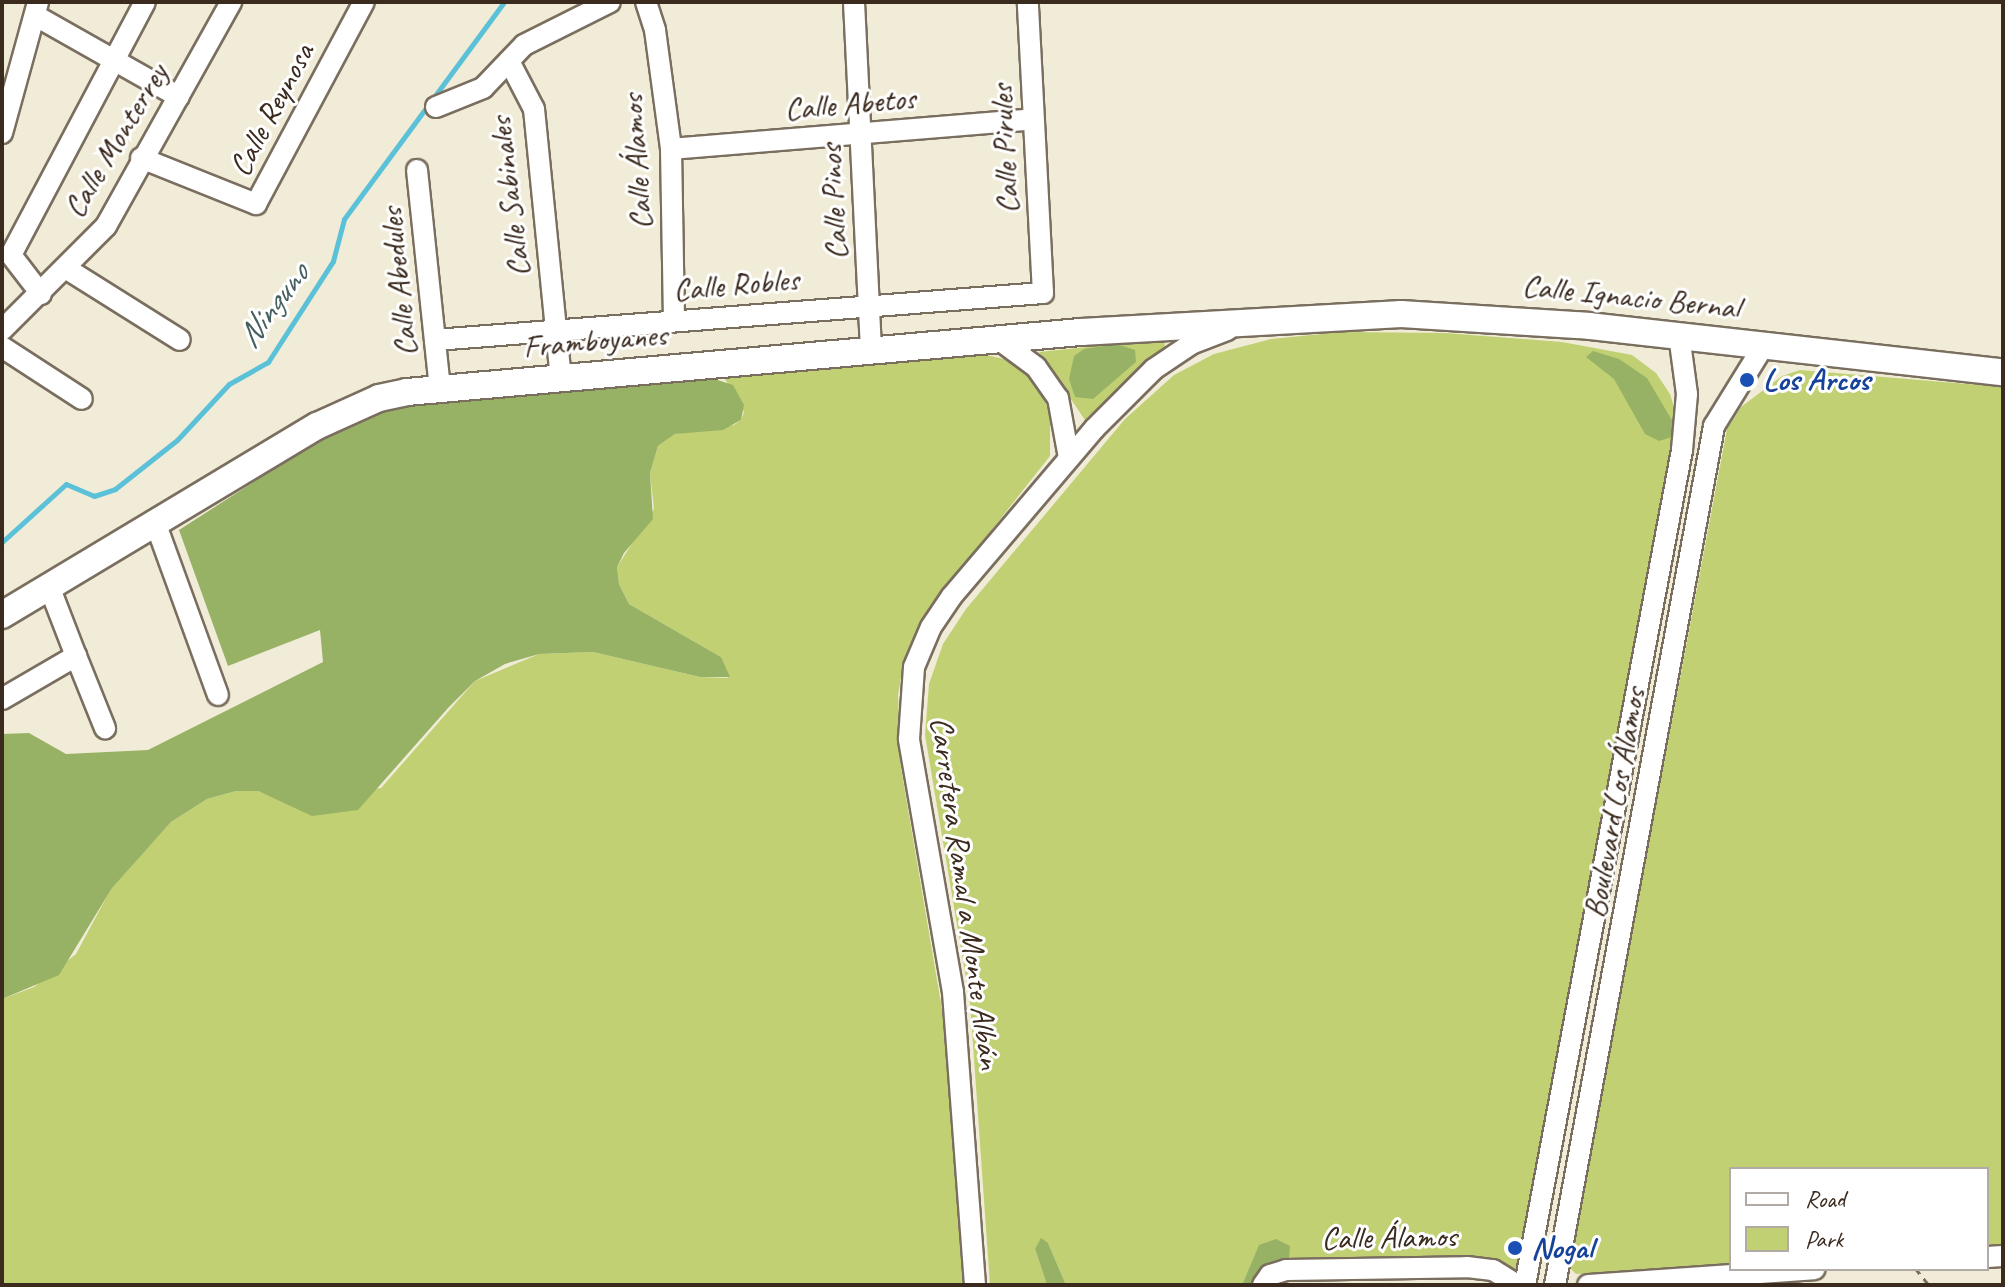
<!DOCTYPE html>
<meta charset="utf-8">
<style>
body{margin:0}
#map{position:relative;width:2005px;height:1287px;overflow:hidden;background:#f0ecd7;font-family:Caveat,sans-serif}
div>[style]{position:absolute}
.green>*{inset:0;background:#c1d073}
.forest>*{inset:0;background:#98b265}
.stream>*{height:5px;margin:-2.5px;padding:0 2.5px;transform-origin:2.5px;border-radius:2.5px;background:#5bc1d9}
.path>*{height:3px;margin-top:-1.5px;transform-origin:0;background:repeating-linear-gradient(90deg,#7a6e5f 0 6px,transparent 0 12px)}
.roads{filter:drop-shadow(2px 0 #7a6e5f) drop-shadow(-2px 0 #7a6e5f) drop-shadow(0 2px #7a6e5f) drop-shadow(0 -2px #7a6e5f)}
.minor>*{height:20px;margin:-10px;padding:0 10px;transform-origin:10px;border-radius:10px;background:#fff}
.major>*{height:26px;margin:-13px;padding:0 13px;transform-origin:13px;border-radius:13px;background:#fff}
.dots>*{width:22px;height:22px;translate:-50% -50%;box-sizing:border-box;border:4px solid #fff;border-radius:50%}
span{translate:-50% -50%;white-space:nowrap;text-align:center;line-height:1.15;-webkit-text-stroke:6px #fff;paint-order:stroke}
.street-label{font-size:32px;color:#3b2a1e}
.transit-label{font-size:32px;color:#164399;font-weight:700}
.left{translate:0 -50%;text-align:left}
.water-label{font-size:34px;color:#465f5f;font-style:italic}
.frame{position:absolute;inset:0;border:4px solid #3b2a1e;pointer-events:none}
.legend{position:absolute;left:1729px;top:1167px;width:260px;height:104px;box-sizing:border-box;background:#fff;border:2px solid #b1aaa5;margin:0;padding:10px 14px;list-style:none;font-size:24px;color:#3b2a1e}
.legend li{display:flex;align-items:center;gap:16px;height:40px}
.legend b{width:40px;border:2px solid #b1aaa5}
</style>
<div id="map">
<div class="green">
<i style="clip-path:polygon(1445px 333px,1562px 342px,1632px 355px,1656px 373px,1670px 394px,1679px 422px,1520px 1272px,1282px 1263px,1255px 1255px,1242px 1285px,1066px 1285px,1048px 1243px,1035px 1249px,1047px 1285px,990px 1285px,970px 1002px,925px 735px,929px 684px,943px 644px,966px 609px,1125px 419px,1174px 375px,1214px 354px,1271px 339px,1342px 332px)"></i>
<i style="clip-path:polygon(1164px 339px,1165px 347px,1085px 420px,1039px 352px)"></i>
<i style="clip-path:polygon(986px 355px,1009px 360px,1040px 388px,1050px 415px,1050px 456px,926px 613px,903px 666px,898px 695px,901px 768px,943px 1015px,963px 1285px,2px 1285px,2px 999px,34px 987px,76px 954px,112px 887px,171px 822px,207px 799px,236px 791px,258px 791px,283px 802px,381px 788px,475px 681px,539px 654px,593px 652px,700px 677px,728px 678px,721px 657px,629px 604px,619px 584px,617px 567px,654px 509px,650px 473px,658px 446px,675px 434px,734px 425px,741px 420px,744px 412px,725px 379px,702px 375px)"></i>
<i style="clip-path:polygon(1800px 370px,2003px 387px,2003px 1250px,1987px 1251px,1987px 1169px,1731px 1169px,1731px 1266px,1576px 1274px,1569px 1267px,1727px 429px,1741px 407px,1782px 376px)"></i>
</div>
<div class="forest">
<i style="clip-path:polygon(1117px 344px,1135px 350px,1136px 362px,1093px 399px,1075px 397px,1069px 379px,1074px 356px,1084px 349px)"></i>
<i style="clip-path:polygon(1593px 351px,1619px 359px,1647px 378px,1673px 422px,1672px 437px,1659px 441px,1645px 434px,1614px 379px,1586px 357px)"></i>
<i style="clip-path:polygon(702px 375px,733px 385px,744px 405px,741px 420px,723px 430px,675px 434px,658px 446px,650px 473px,653px 519px,624px 553px,617px 567px,619px 584px,629px 604px,721px 657px,730px 677px,700px 677px,593px 652px,539px 654px,505px 664px,475px 681px,448px 708px,358px 810px,312px 816px,258px 791px,236px 791px,207px 799px,171px 822px,112px 888px,59px 975px,2px 999px,2px 734px,29px 733px,66px 754px,148px 750px,323px 662px,320px 630px,228px 666px,179px 530px,336px 429px,393px 404px)"></i>
<i style="clip-path:polygon(1041px 1238px,1048px 1243px,1066px 1285px,1047px 1285px,1035px 1249px)"></i>
<i style="clip-path:polygon(1276px 1239px,1290px 1246px,1289px 1259px,1258px 1285px,1242px 1285px,1259px 1245px)"></i>
</div>
<div class="stream">
<i style="left:2px;top:542px;width:86px;rotate:-42.2deg"></i>
<i style="left:66px;top:484px;width:30px;rotate:23deg"></i>
<i style="left:94px;top:496px;width:22px;rotate:-18deg"></i>
<i style="left:115px;top:489px;width:79px;rotate:-38.3deg"></i>
<i style="left:177px;top:440px;width:76px;rotate:-47.1deg"></i>
<i style="left:229px;top:384px;width:45px;rotate:-29.4deg"></i>
<i style="left:268px;top:362px;width:120px;rotate:-57.2deg"></i>
<i style="left:333px;top:261px;width:43px;rotate:-75.3deg"></i>
<i style="left:344px;top:219px;width:270px;rotate:-53.6deg"></i>
</div>
<div class="path">
<i style="left:1916px;top:1269px;width:21px;rotate:51deg"></i>
</div>
<div class="roads">
<div class="minor">
<i style="left:646px;top:2px;width:29px;rotate:72deg"></i>
<i style="left:655px;top:30px;width:120px;rotate:82.3deg"></i>
<i style="left:671px;top:149px;width:171px;rotate:89deg"></i>
<i style="left:854px;top:2px;width:348px;rotate:87.2deg"></i>
<i style="left:36px;top:16px;width:164px;rotate:29.5deg"></i>
<i style="left:509px;top:61px;width:54px;rotate:62.5deg"></i>
<i style="left:534px;top:109px;width:270px;rotate:84.3deg"></i>
<i style="left:436px;top:107px;width:51px;rotate:-22deg"></i>
<i style="left:483px;top:88px;width:59px;rotate:-46.4deg"></i>
<i style="left:524px;top:45px;width:96px;rotate:-26.6deg"></i>
<i style="left:2px;top:133px;width:136px;rotate:-74.6deg"></i>
<i style="left:671px;top:149px;width:363px;rotate:-4.7deg"></i>
<i style="left:141px;top:158px;width:124px;rotate:21.8deg"></i>
<i style="left:256px;top:204px;width:229px;rotate:-61.9deg"></i>
<i style="left:417px;top:170px;width:219px;rotate:84deg"></i>
<i style="left:67px;top:269px;width:133px;rotate:32.1deg"></i>
<i style="left:41px;top:294px;width:49px;rotate:-127.6deg"></i>
<i style="left:11px;top:255px;width:286px;rotate:-62.1deg"></i>
<i style="left:2px;top:330px;width:147px;rotate:-45deg"></i>
<i style="left:106px;top:226px;width:257px;rotate:-60.8deg"></i>
<i style="left:998px;top:339px;width:47px;rotate:36.4deg"></i>
<i style="left:1036px;top:367px;width:38px;rotate:55deg"></i>
<i style="left:1058px;top:398px;width:61px;rotate:79.6deg"></i>
<i style="left:435px;top:340px;width:610px;rotate:-4.42deg"></i>
<i style="left:1043px;top:293px;width:291px;rotate:-93deg"></i>
<i style="left:2px;top:347px;width:95px;rotate:33deg"></i>
<i style="left:155px;top:522px;width:184px;rotate:70deg"></i>
<i style="left:76px;top:656px;width:78px;rotate:68.1deg"></i>
<i style="left:2px;top:699px;width:86px;rotate:-30.2deg"></i>
<i style="left:76px;top:656px;width:75px;rotate:-111.1deg"></i>
<i style="left:1987px;top:1257px;width:16px;rotate:-4deg"></i>
<i style="left:975px;top:1285px;width:294px;rotate:-94.3deg"></i>
<i style="left:953px;top:992px;width:257px;rotate:-99.9deg"></i>
<i style="left:909px;top:739px;width:72px;rotate:-86deg"></i>
<i style="left:914px;top:667px;width:43px;rotate:-67deg"></i>
<i style="left:931px;top:627px;width:37px;rotate:-56deg"></i>
<i style="left:952px;top:596px;width:219px;rotate:-49.6deg"></i>
<i style="left:1094px;top:429px;width:85px;rotate:-45deg"></i>
<i style="left:1154px;top:369px;width:45px;rotate:-34deg"></i>
<i style="left:1191px;top:344px;width:39px;rotate:-21deg"></i>
<i style="left:1263px;top:1285px;width:12px;rotate:-55deg"></i>
<i style="left:1270px;top:1275px;width:17px;rotate:-17deg"></i>
<i style="left:1286px;top:1270px;width:181px;rotate:-0.9deg"></i>
<i style="left:1467px;top:1267px;width:26px;rotate:7deg"></i>
<i style="left:1493px;top:1270px;width:28px;rotate:32deg"></i>
<i style="left:1525px;top:1285px;width:850px;rotate:-79.35deg"></i>
<i style="left:1682px;top:450px;width:56px;rotate:-84.9deg"></i>
<i style="left:1687px;top:394px;width:60px;rotate:-97.7deg"></i>
<i style="left:1555px;top:1285px;width:874px;rotate:-79.51deg"></i>
<i style="left:1714px;top:426px;width:95px;rotate:-58.3deg"></i>
<i style="left:1588px;top:1285px;width:227px;rotate:-4deg"></i>
</div>
<div class="major">
<i style="left:2px;top:615px;width:367px;rotate:-31deg"></i>
<i style="left:317px;top:426px;width:68px;rotate:-24.3deg"></i>
<i style="left:379px;top:398px;width:29px;rotate:-12deg"></i>
<i style="left:407px;top:392px;width:677px;rotate:-5.09deg"></i>
<i style="left:1081px;top:332px;width:321px;rotate:-3.2deg"></i>
<i style="left:1401px;top:314px;width:189px;rotate:3.6deg"></i>
<i style="left:1590px;top:326px;width:416px;rotate:6.4deg"></i>
</div>
</div>
<div class="dots">
<i style="left:1747px;top:380px;background:#1a4fb4"></i>
<i style="left:1515px;top:1248px;background:#1a4fb4"></i>
</div>
<div class="street-label">
<span style="left:850px;top:104px;rotate:-5deg">Calle Abetos</span>
<span style="left:272px;top:110px;rotate:-62deg">Calle Reynosa</span>
<span style="left:116px;top:141px;rotate:-59deg">Calle Monterrey</span>
<span style="left:1005px;top:149px;rotate:-93deg">Calle Pirules</span>
<span style="left:637px;top:162px;rotate:-94deg">Calle Álamos</span>
<span style="left:510px;top:197px;rotate:-97deg">Calle Sabinales</span>
<span style="left:834px;top:202px;rotate:-93deg">Calle Pinos</span>
<span style="left:399px;top:282px;rotate:-96deg">Calle Abedules</span>
<span style="left:736px;top:285px;rotate:-5deg">Calle Robles</span>
<span style="left:1631px;top:297px;rotate:6deg">Calle Ignacio Bernal</span>
<span style="left:595px;top:341px;rotate:-5deg">Framboyanes</span>
<span style="left:1615px;top:803px;rotate:-80deg">Boulevard Los Álamos</span>
<span style="left:965px;top:893px;rotate:82deg">Carretera Ramal a Monte Albán</span>
<span style="left:1389px;top:1238px;rotate:-1deg">Calle Álamos</span>
</div>
<div class="transit-label">
<span class="left" style="left:1763px;top:380px">Los Arcos</span>
<span class="left" style="left:1531px;top:1248px">Nogal</span>
</div>
<div class="water-label">
<span style="left:272px;top:305px;rotate:-53deg">Ninguno</span>
</div>
<div class="frame"></div>
<ul class="legend">
<li><b style="height:10px;background:#fff"></b>Road</li>
<li><b style="height:22px;background:#c1d073"></b>Park</li>
</ul>
</div>
